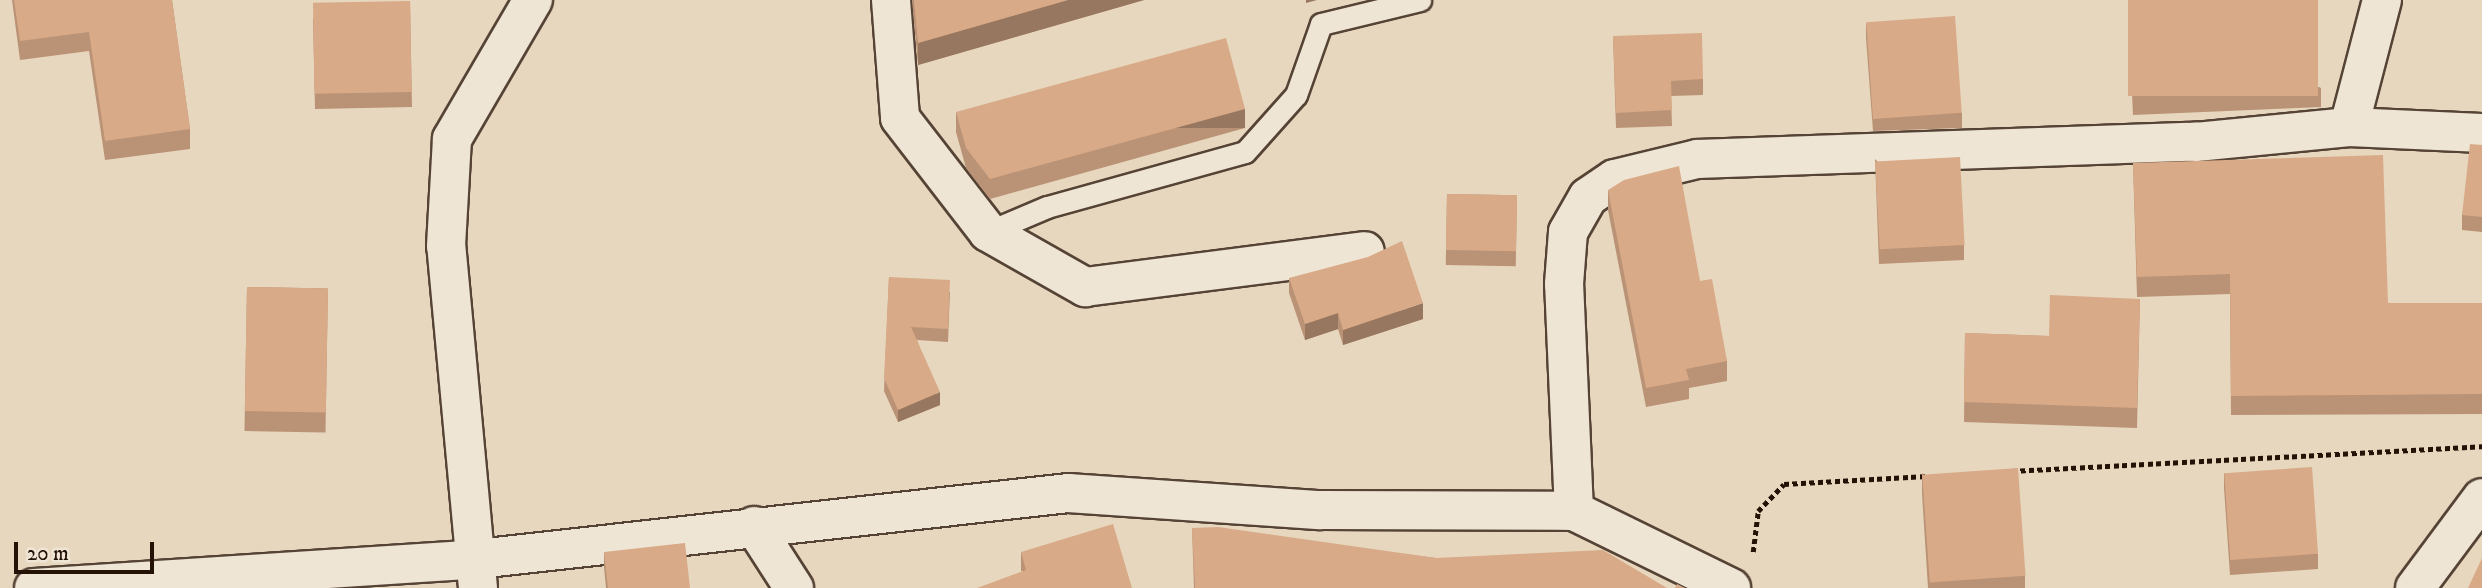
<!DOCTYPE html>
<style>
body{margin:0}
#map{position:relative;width:2482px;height:588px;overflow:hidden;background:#e7d7be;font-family:"IM FELL DW Pica",serif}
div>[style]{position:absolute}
.path>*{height:4.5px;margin-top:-2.25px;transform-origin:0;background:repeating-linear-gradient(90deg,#241207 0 5px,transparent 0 8.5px)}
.roads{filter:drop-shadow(2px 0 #554335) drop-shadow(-2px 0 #554335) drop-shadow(0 2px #554335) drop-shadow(0 -2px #554335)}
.lane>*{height:21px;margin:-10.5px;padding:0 10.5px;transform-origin:10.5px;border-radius:10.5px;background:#efe5d5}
.street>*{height:38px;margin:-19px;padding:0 19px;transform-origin:19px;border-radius:19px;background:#efe5d5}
.wall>*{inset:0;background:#ba9275;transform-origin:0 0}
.shaded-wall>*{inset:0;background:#97775f;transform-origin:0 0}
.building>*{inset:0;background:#d8aa88;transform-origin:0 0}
span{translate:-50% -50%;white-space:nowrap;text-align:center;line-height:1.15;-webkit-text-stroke:5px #efe5d5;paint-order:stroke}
.scale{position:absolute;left:14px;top:542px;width:140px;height:32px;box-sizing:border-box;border:4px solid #241207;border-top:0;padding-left:9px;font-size:21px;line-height:24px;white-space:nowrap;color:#241207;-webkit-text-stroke:5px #efe5d5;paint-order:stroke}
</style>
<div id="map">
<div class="path">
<i style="left:2012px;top:471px;width:471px;rotate:-3deg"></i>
<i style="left:1753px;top:552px;width:41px;rotate:-83deg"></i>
<i style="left:1758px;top:511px;width:37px;rotate:-46deg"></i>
<i style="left:1784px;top:484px;width:143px;rotate:-3.2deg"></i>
</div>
<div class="roads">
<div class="lane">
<i style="left:988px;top:232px;width:64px;rotate:-23deg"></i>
<i style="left:1047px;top:207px;width:205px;rotate:-15.5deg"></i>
<i style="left:1245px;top:152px;width:76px;rotate:-48.2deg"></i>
<i style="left:1296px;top:95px;width:75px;rotate:-70.6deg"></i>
<i style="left:1321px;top:24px;width:102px;rotate:-13.6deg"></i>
</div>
<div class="street">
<i style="left:891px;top:0;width:118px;rotate:85.6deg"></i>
<i style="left:900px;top:118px;width:144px;rotate:52.3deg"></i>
<i style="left:988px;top:232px;width:112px;rotate:29.6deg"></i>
<i style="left:1085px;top:287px;width:282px;rotate:-7.3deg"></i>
<i style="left:2382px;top:0;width:131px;rotate:104.6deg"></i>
<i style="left:2349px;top:127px;width:133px;rotate:2.6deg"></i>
<i style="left:1574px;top:511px;width:227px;rotate:-92.5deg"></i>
<i style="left:1564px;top:284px;width:52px;rotate:-85.6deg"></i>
<i style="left:1568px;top:232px;width:40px;rotate:-60.3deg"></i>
<i style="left:1588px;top:197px;width:32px;rotate:-34deg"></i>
<i style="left:1615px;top:179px;width:84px;rotate:-13.7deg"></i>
<i style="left:1697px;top:159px;width:499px;rotate:-2deg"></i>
<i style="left:2196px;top:142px;width:154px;rotate:-5.6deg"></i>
<i style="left:754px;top:526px;width:74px;rotate:57.2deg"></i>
<i style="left:34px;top:588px;width:445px;rotate:-3.7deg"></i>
<i style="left:478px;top:559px;width:594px;rotate:-6.38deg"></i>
<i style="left:1068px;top:493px;width:253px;rotate:3.9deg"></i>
<i style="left:1320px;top:510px;width:254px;rotate:0.2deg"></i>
<i style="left:1574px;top:511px;width:175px;rotate:26.1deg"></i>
<i style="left:478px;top:588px;width:343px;rotate:-95.3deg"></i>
<i style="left:446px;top:246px;width:107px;rotate:-86.8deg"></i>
<i style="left:452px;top:139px;width:161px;rotate:-59.8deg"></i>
<i style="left:2415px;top:588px;width:112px;rotate:-53.3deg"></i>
</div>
</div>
<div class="wall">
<i style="clip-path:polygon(12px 0,172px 0,190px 129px,190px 149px,105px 160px,89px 51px,20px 60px)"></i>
<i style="clip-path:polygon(912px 0,1144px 0,918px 65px)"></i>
<i style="clip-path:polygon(2128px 0,2321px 88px,2321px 107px,2133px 115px)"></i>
<i style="clip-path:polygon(410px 1px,412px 107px,315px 109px,313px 19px)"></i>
<i style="clip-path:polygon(1866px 23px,1962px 113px,1962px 128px,1873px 131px,1866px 38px)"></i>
<i style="clip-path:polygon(1613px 36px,1703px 79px,1703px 95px,1671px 96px,1672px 126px,1616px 128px)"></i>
<i style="clip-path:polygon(956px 112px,1245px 128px,990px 199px,966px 168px,956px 132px)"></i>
<i style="clip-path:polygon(2482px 145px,2482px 232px,2462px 230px,2462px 215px)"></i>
<i style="clip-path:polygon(1875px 159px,1964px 245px,1964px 260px,1879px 264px)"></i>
<i style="clip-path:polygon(2133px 163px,2388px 303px,2482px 303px,2482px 414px,2231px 415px,2230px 294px,2137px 297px)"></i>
<i style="clip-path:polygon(1608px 190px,1700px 281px,1727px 361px,1727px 381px,1689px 388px,1689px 399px,1646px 407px,1608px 210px)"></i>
<i style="left:1447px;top:194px;width:70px;height:71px;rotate:1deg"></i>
<i style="clip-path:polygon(889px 277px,950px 292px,948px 342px,917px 340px,940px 405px,898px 422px,884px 391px)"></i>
<i style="clip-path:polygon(1289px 278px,1423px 319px,1343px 345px,1338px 329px,1305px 340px,1289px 293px)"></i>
<i style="left:247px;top:287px;width:81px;height:144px;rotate:1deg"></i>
<i style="clip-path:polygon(2140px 299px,2137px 428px,1964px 422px,1965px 333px,2049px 336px)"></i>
<i style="clip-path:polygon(1922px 473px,2025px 576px,2025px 588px,1928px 588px,1922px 493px)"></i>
<i style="clip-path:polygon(2224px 473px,2318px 554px,2318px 569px,2230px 575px,2224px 488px)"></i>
<i style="clip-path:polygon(1192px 528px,1436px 558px,1667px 588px,1194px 588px)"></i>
<i style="clip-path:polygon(604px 552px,690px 588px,606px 588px,604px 567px)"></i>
<i style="clip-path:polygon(1021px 552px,1132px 588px,1021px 571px)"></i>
</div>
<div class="shaded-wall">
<i style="clip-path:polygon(1068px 0,1144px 0,918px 65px,918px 43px)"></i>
<i style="clip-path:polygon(1306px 0,1317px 0,1306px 3px)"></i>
<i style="left:1245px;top:109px;width:19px;height:264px;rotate:90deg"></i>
<i style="clip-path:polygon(1423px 303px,1423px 319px,1343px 345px,1343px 330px)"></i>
<i style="clip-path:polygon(1338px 313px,1338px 329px,1305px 340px,1305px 324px)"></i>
<i style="clip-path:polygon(940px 392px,940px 405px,898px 422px,898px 410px)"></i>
</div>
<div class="building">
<i style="clip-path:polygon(14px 0,172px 0,190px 129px,105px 141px,89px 32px,20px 41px)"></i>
<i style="clip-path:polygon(914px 0,1068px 0,918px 43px)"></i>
<i style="left:2128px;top:0;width:190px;height:96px"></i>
<i style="left:410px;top:1px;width:91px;height:97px;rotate:89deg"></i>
<i style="left:1955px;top:16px;width:97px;height:89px;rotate:86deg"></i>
<i style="clip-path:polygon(1702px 33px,1703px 79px,1671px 81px,1672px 110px,1616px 113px,1613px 36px)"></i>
<i style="clip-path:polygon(1226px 38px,1245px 109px,990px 179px,966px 148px,956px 112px)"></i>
<i style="clip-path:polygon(2470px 144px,2482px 145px,2482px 217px,2462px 215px)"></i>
<i style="clip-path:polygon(2383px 155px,2388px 303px,2482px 303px,2482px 394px,2231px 396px,2230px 274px,2137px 277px,2133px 163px)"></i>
<i style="left:1960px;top:157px;width:88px;height:85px;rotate:87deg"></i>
<i style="clip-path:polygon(1679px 166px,1700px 281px,1712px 279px,1727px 361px,1686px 369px,1689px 380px,1646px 388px,1608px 190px,1624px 180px)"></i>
<i style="left:1447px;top:194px;width:70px;height:56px;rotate:1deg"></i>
<i style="clip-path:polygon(1402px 241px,1423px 303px,1343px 330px,1338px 313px,1305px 324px,1289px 278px,1368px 257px)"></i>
<i style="clip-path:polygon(889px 277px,950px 280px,948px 329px,911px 327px,940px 392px,898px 410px,884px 378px)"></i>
<i style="left:247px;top:287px;width:81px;height:124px;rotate:1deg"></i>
<i style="clip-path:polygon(2050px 295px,2140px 299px,2137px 408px,1964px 402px,1965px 333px,2049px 336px)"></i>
<i style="left:2312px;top:467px;width:87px;height:88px;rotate:86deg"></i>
<i style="left:2018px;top:468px;width:108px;height:96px;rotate:86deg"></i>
<i style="clip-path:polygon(1113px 524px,1132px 588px,977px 588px,1026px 570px,1021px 552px)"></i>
<i style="clip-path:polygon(1218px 527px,1436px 558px,1603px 550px,1667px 588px,1195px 588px,1192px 528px)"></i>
<i style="clip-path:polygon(685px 543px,690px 588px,608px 588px,604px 552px)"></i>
<i style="clip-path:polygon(2482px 558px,2482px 588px,2468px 588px)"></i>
<i style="clip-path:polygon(1677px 584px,1685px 588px,1675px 588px)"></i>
</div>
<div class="scale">20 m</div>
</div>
